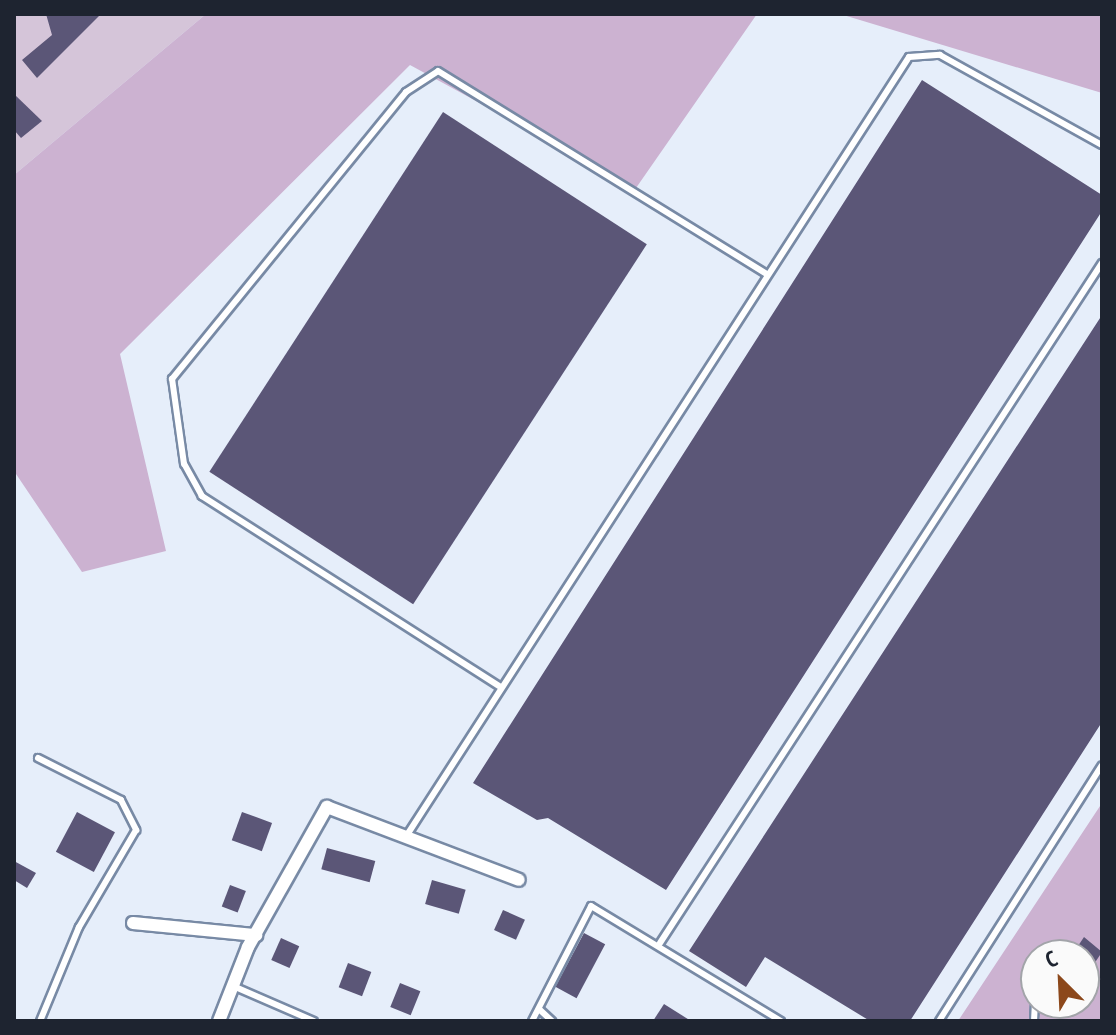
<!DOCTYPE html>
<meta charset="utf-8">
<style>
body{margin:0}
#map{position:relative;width:1116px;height:1035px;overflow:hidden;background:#e6eefa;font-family:"PT Sans Narrow",sans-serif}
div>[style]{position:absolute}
.green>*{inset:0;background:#d5c5d9}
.forest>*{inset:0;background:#ccb2d1}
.building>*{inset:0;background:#5b5677;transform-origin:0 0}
.roads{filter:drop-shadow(2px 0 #788aa5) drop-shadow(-2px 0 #788aa5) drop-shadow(0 2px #788aa5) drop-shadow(0 -2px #788aa5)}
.lane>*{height:6px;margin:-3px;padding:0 3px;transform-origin:3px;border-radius:3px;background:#fff}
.street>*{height:12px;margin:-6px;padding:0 6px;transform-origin:6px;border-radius:6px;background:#fff}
span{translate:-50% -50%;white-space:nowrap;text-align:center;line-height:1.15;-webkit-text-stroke:8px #fafafa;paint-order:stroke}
.frame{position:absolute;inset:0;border:16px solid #1e2430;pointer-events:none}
.north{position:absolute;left:1020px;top:939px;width:80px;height:80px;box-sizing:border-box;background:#fafafa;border:2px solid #a2a4a9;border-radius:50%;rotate:336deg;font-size:22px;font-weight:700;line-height:32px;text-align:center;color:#1e2430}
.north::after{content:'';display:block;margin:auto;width:28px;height:36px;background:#8c481b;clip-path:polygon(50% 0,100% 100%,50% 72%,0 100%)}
</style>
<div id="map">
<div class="green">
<i style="clip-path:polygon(14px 14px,206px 14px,14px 175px)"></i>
</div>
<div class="forest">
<i style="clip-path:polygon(206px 14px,757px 14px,636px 188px,410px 65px,120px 354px,166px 551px,82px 572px,14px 471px,14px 175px)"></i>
<i style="clip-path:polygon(840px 14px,1102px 14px,1102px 93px)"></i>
<i style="clip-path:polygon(evenodd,1102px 803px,1102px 1021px,958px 1021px,1102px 803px,1036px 955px,1084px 955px,1084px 1003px,1036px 1003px,1036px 955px)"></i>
</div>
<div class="building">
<i style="clip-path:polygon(46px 14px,101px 14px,37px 78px,22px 60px,52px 35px)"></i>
<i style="clip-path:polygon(922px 80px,1102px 195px,1102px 211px,666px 890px,548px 818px,537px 820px,473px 783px)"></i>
<i style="clip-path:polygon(14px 94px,42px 121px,21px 138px,14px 130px)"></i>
<i style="left:443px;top:112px;width:243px;height:429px;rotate:33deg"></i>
<i style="clip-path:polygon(1102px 315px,1102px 722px,910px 1021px,870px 1021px,765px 957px,746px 987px,689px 951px)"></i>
<i style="left:77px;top:812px;width:43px;height:45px;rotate:28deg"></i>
<i style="left:242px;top:812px;width:32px;height:30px;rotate:20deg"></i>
<i style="left:327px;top:848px;width:50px;height:22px;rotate:15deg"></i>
<i style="clip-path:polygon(14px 861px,36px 873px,27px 888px,14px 880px)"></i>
<i style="left:432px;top:880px;width:35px;height:25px;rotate:16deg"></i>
<i style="left:230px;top:885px;width:17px;height:23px;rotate:21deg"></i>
<i style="left:503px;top:910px;width:24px;height:22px;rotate:24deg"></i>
<i style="left:584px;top:933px;width:24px;height:61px;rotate:28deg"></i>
<i style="clip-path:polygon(1084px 937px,1102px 952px,1084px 979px,1084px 955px,1072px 955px)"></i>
<i style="left:281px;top:938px;width:20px;height:24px;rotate:24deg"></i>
<i style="left:348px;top:963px;width:25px;height:26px;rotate:21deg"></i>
<i style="left:400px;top:983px;width:22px;height:26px;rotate:22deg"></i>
<i style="clip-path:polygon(664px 1004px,691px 1021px,653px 1021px)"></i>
</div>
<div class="roads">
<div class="lane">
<i style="left:499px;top:686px;width:353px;rotate:-147.4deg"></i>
<i style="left:202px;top:496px;width:37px;rotate:-119deg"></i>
<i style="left:184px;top:464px;width:86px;rotate:-98deg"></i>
<i style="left:172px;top:379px;width:370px;rotate:-50.8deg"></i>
<i style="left:406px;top:92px;width:38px;rotate:-33deg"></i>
<i style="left:438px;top:71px;width:387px;rotate:31.7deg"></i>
<i style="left:38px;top:758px;width:93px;rotate:26.8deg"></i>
<i style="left:121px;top:800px;width:34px;rotate:63deg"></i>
<i style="left:136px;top:830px;width:113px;rotate:120.4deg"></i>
<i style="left:79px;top:927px;width:102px;rotate:112.5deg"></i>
<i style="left:407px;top:835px;width:926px;rotate:-57.17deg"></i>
<i style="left:909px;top:57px;width:31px;rotate:-4deg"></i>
<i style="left:940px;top:55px;width:185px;rotate:29.1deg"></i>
<i style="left:660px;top:943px;width:811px;rotate:-56.98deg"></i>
<i style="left:233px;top:986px;width:88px;rotate:23.4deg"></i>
<i style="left:539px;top:1009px;width:18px;rotate:43deg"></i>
<i style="left:532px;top:1021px;width:129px;rotate:-62.8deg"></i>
<i style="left:591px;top:906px;width:222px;rotate:31.2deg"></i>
<i style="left:939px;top:1021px;width:303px;rotate:-57.5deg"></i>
<i style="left:1034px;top:1021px;width:20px;rotate:-87deg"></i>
</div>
<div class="street">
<i style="left:133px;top:923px;width:124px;rotate:5.6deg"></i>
<i style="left:219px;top:1021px;width:79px;rotate:-68.6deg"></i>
<i style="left:248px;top:947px;width:161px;rotate:-60.6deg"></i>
<i style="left:327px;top:807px;width:205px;rotate:20.8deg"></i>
</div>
</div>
<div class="frame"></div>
<div class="north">С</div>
</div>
